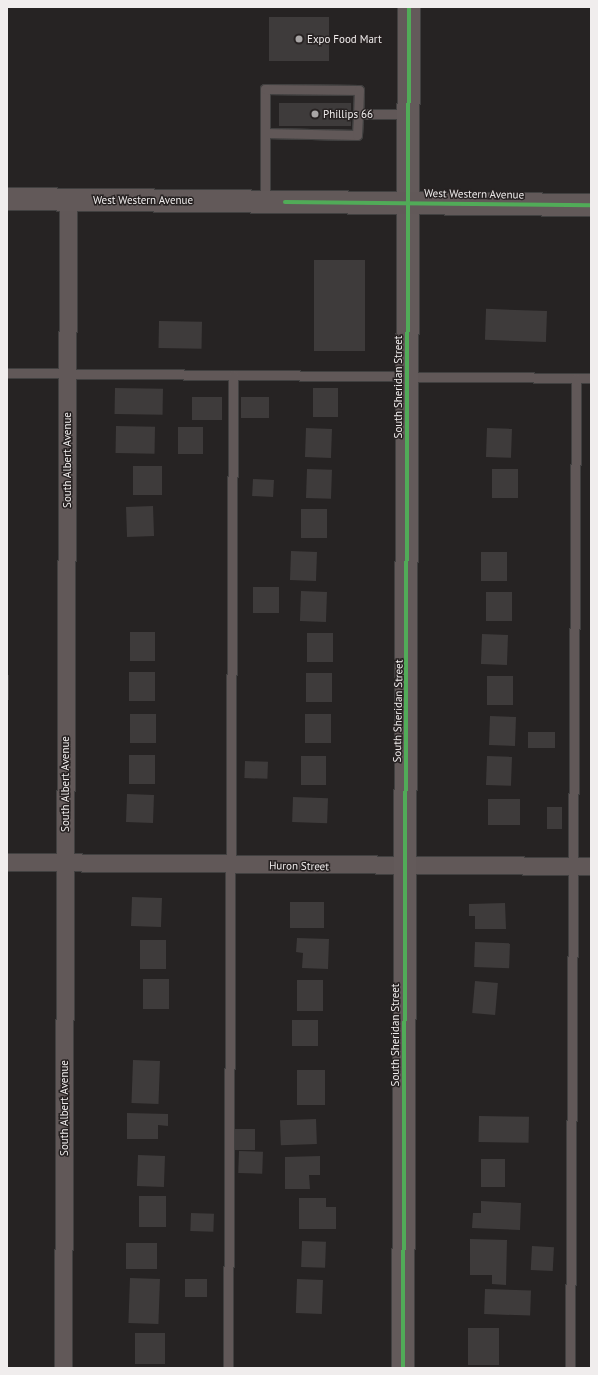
<!DOCTYPE html>
<style>
body{margin:0}
#map{position:relative;width:598px;height:1375px;overflow:hidden;background:#262323;font-family:"PT Sans",sans-serif}
div>[style]{position:absolute}
.building>*{inset:0;background:#3e3b3b;transform-origin:0 0}
.roads{filter:drop-shadow(1px 0 #414040) drop-shadow(-1px 0 #414040) drop-shadow(0 1px #414040) drop-shadow(0 -1px #414040)}
.lane>*{height:9px;margin:-4.5px;padding:0 4.5px;transform-origin:4.5px;border-radius:4.5px;background:#615858}
.street>*{height:17px;margin:-8.5px;padding:0 8.5px;transform-origin:8.5px;border-radius:8.5px;background:#615858}
.secondary>*{height:22px;margin:-11px;padding:0 11px;transform-origin:11px;border-radius:11px;background:#635a5a}
.primary>*{height:22px;margin:-11px;padding:0 11px;transform-origin:11px;border-radius:11px;background:#625959}
.cycleway>*{height:4px;margin:-2px;padding:0 2px;transform-origin:2px;border-radius:2px;background:#51ab58}
.dots>*{width:11px;height:11px;translate:-50% -50%;box-sizing:border-box;border:2px solid #272222;border-radius:50%}
span{translate:-50% -50%;white-space:nowrap;text-align:center;line-height:1.15;-webkit-text-stroke:3px #272222;paint-order:stroke}
.poi-label{font-size:11px;color:#f0eded}
.left{translate:0 -50%;text-align:left}
.street-label{font-size:11px;color:#f0eded}
.frame{position:absolute;inset:0;border:8px solid #f0eded;pointer-events:none}
</style>
<div id="map">
<div class="building">
<i style="left:269px;top:17px;width:60px;height:44px"></i>
<i style="left:279px;top:103px;width:72px;height:23px"></i>
<i style="left:314px;top:260px;width:51px;height:91px"></i>
<i style="left:547px;top:311px;width:31px;height:61px;rotate:92deg"></i>
<i style="left:159px;top:321px;width:43px;height:27px;rotate:1deg"></i>
<i style="left:115px;top:388px;width:48px;height:26px;rotate:1deg"></i>
<i style="left:313px;top:388px;width:25px;height:29px"></i>
<i style="left:192px;top:397px;width:30px;height:23px"></i>
<i style="left:241px;top:397px;width:28px;height:21px"></i>
<i style="left:116px;top:426px;width:39px;height:27px;rotate:1deg"></i>
<i style="left:178px;top:427px;width:25px;height:27px"></i>
<i style="left:306px;top:428px;width:26px;height:29px;rotate:2deg"></i>
<i style="left:487px;top:428px;width:25px;height:29px;rotate:2deg"></i>
<i style="left:133px;top:466px;width:29px;height:29px"></i>
<i style="left:307px;top:469px;width:25px;height:29px;rotate:2deg"></i>
<i style="left:492px;top:469px;width:26px;height:29px"></i>
<i style="left:253px;top:479px;width:21px;height:17px;rotate:3deg"></i>
<i style="left:153px;top:506px;width:30px;height:27px;rotate:88deg"></i>
<i style="left:301px;top:509px;width:26px;height:29px"></i>
<i style="left:291px;top:551px;width:26px;height:29px;rotate:2deg"></i>
<i style="left:481px;top:552px;width:26px;height:29px"></i>
<i style="left:253px;top:587px;width:26px;height:26px"></i>
<i style="left:301px;top:591px;width:26px;height:30px;rotate:2deg"></i>
<i style="left:486px;top:592px;width:26px;height:29px"></i>
<i style="left:130px;top:632px;width:25px;height:29px"></i>
<i style="left:307px;top:633px;width:26px;height:29px"></i>
<i style="left:482px;top:634px;width:26px;height:30px;rotate:2deg"></i>
<i style="left:129px;top:672px;width:26px;height:29px"></i>
<i style="left:306px;top:673px;width:26px;height:29px"></i>
<i style="left:7px;top:675px;width:2px;height:25px"></i>
<i style="left:487px;top:676px;width:26px;height:29px"></i>
<i style="left:130px;top:714px;width:26px;height:29px"></i>
<i style="left:305px;top:714px;width:26px;height:29px"></i>
<i style="left:490px;top:716px;width:26px;height:29px;rotate:2deg"></i>
<i style="left:528px;top:732px;width:27px;height:16px"></i>
<i style="left:129px;top:755px;width:26px;height:29px"></i>
<i style="left:301px;top:756px;width:25px;height:29px"></i>
<i style="left:487px;top:756px;width:25px;height:29px;rotate:2deg"></i>
<i style="left:245px;top:761px;width:23px;height:17px;rotate:2deg"></i>
<i style="left:127px;top:794px;width:27px;height:28px;rotate:2deg"></i>
<i style="left:293px;top:797px;width:35px;height:25px;rotate:2deg"></i>
<i style="left:488px;top:799px;width:32px;height:26px"></i>
<i style="left:547px;top:807px;width:15px;height:22px"></i>
<i style="left:132px;top:897px;width:30px;height:29px;rotate:2deg"></i>
<i style="left:290px;top:902px;width:34px;height:26px"></i>
<i style="clip-path:polygon(505px 903px,506px 929px,475px 929px,475px 916px,469px 916px,469px 904px)"></i>
<i style="clip-path:polygon(297px 938px,329px 939px,328px 969px,302px 968px,303px 953px,296px 952px)"></i>
<i style="left:140px;top:940px;width:26px;height:29px"></i>
<i style="left:475px;top:942px;width:35px;height:25px;rotate:2deg"></i>
<i style="left:143px;top:979px;width:26px;height:30px"></i>
<i style="left:297px;top:980px;width:26px;height:31px"></i>
<i style="left:475px;top:981px;width:23px;height:32px;rotate:5deg"></i>
<i style="left:292px;top:1020px;width:26px;height:26px"></i>
<i style="left:133px;top:1060px;width:27px;height:43px;rotate:2deg"></i>
<i style="left:297px;top:1070px;width:28px;height:35px"></i>
<i style="clip-path:polygon(127px 1113px,168px 1114px,168px 1126px,158px 1125px,158px 1139px,127px 1139px)"></i>
<i style="left:479px;top:1116px;width:50px;height:26px;rotate:1deg"></i>
<i style="left:316px;top:1119px;width:25px;height:36px;rotate:88deg"></i>
<i style="left:234px;top:1129px;width:21px;height:21px"></i>
<i style="left:239px;top:1151px;width:24px;height:22px;rotate:2deg"></i>
<i style="left:138px;top:1155px;width:27px;height:31px;rotate:2deg"></i>
<i style="clip-path:polygon(320px 1156px,320px 1175px,309px 1175px,310px 1189px,285px 1189px,285px 1157px)"></i>
<i style="left:481px;top:1159px;width:24px;height:28px"></i>
<i style="left:139px;top:1196px;width:27px;height:31px"></i>
<i style="clip-path:polygon(299px 1198px,326px 1198px,326px 1207px,336px 1207px,336px 1229px,299px 1229px)"></i>
<i style="clip-path:polygon(481px 1201px,521px 1203px,520px 1230px,472px 1228px,473px 1213px,481px 1213px)"></i>
<i style="left:191px;top:1213px;width:23px;height:18px;rotate:2deg"></i>
<i style="clip-path:polygon(470px 1239px,507px 1240px,506px 1285px,492px 1284px,492px 1275px,470px 1275px)"></i>
<i style="left:302px;top:1241px;width:24px;height:26px;rotate:2deg"></i>
<i style="left:126px;top:1243px;width:31px;height:26px"></i>
<i style="left:532px;top:1246px;width:22px;height:24px;rotate:3deg"></i>
<i style="left:130px;top:1278px;width:30px;height:45px;rotate:2deg"></i>
<i style="left:185px;top:1279px;width:22px;height:18px"></i>
<i style="left:297px;top:1279px;width:26px;height:34px;rotate:2deg"></i>
<i style="left:485px;top:1289px;width:46px;height:25px;rotate:2deg"></i>
<i style="left:468px;top:1328px;width:31px;height:37px"></i>
<i style="left:135px;top:1333px;width:30px;height:31px"></i>
</div>
<div class="roads">
<div class="lane">
<i style="left:265px;top:133px;width:92px;rotate:1.2deg"></i>
<i style="left:357px;top:135px;width:21px;rotate:-87deg"></i>
<i style="left:265px;top:202px;width:113px;rotate:-90deg"></i>
<i style="left:265px;top:89px;width:94px;rotate:0.6deg"></i>
<i style="left:359px;top:90px;width:24px;rotate:92deg"></i>
<i style="left:358px;top:114px;width:51px"></i>
<i style="left:7px;top:373px;width:584px;rotate:0.49deg"></i>
<i style="left:228px;top:1368px;width:993px;rotate:-89.71deg"></i>
<i style="left:570px;top:1368px;width:990px;rotate:-89.65deg"></i>
</div>
<div class="street">
<i style="left:7px;top:862px;width:584px;rotate:0.39deg"></i>
<i style="left:63px;top:1368px;width:1168px;rotate:-89.75deg"></i>
</div>
<div class="secondary">
<i style="left:403px;top:1368px;width:1361px;rotate:-89.75deg"></i>
</div>
<div class="primary">
<i style="left:7px;top:199px;width:584px;rotate:0.59deg"></i>
</div>
</div>
<div class="cycleway">
<i style="left:285px;top:202px;width:306px;rotate:0.6deg"></i>
<i style="left:403px;top:1368px;width:1361px;rotate:-89.75deg"></i>
</div>
<div class="dots">
<i style="left:299px;top:39px;background:#a9a6a6"></i>
<i style="left:315px;top:114px;background:#a9a6a6"></i>
</div>
<div class="poi-label">
<span class="left" style="left:307px;top:39px">Expo Food Mart</span>
<span class="left" style="left:323px;top:114px">Phillips 66</span>
</div>
<div class="street-label">
<span style="left:474px;top:194px;rotate:1deg">West Western Avenue</span>
<span style="left:143px;top:200px">West Western Avenue</span>
<span style="left:398px;top:387px;rotate:-90deg">South Sheridan Street</span>
<span style="left:67px;top:460px;rotate:-90deg">South Albert Avenue</span>
<span style="left:398px;top:711px;rotate:-89deg">South Sheridan Street</span>
<span style="left:65px;top:784px;rotate:-90deg">South Albert Avenue</span>
<span style="left:299px;top:866px;rotate:1deg">Huron Street</span>
<span style="left:395px;top:1035px;rotate:-90deg">South Sheridan Street</span>
<span style="left:64px;top:1108px;rotate:-90deg">South Albert Avenue</span>
</div>
<div class="frame"></div>
</div>
